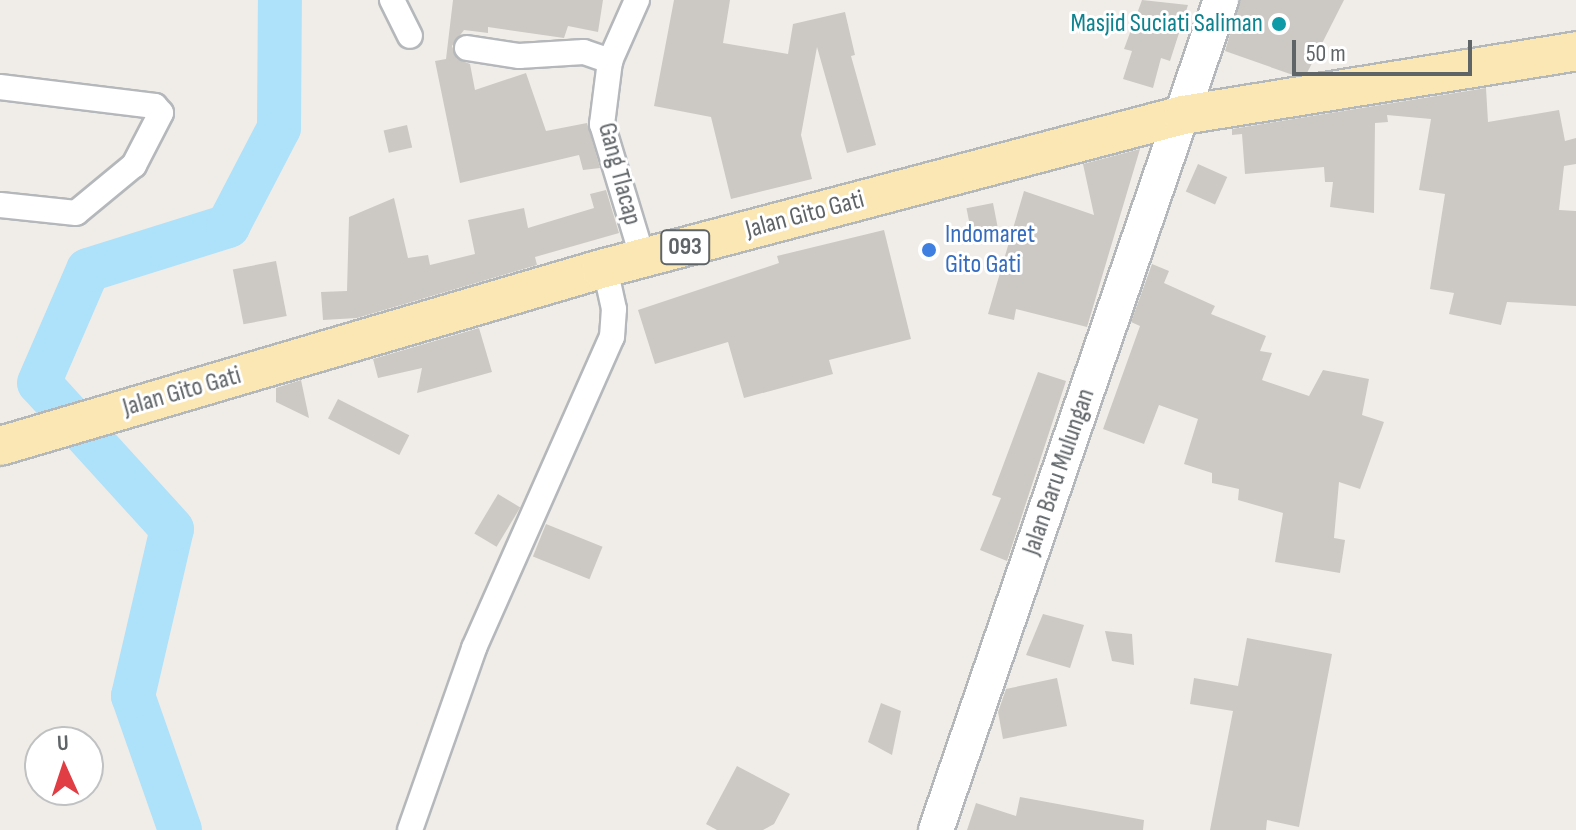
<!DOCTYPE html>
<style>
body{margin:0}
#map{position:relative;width:1576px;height:830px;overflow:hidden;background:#f0ede8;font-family:"Sofia Sans Condensed",sans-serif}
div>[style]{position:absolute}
.river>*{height:44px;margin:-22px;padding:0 22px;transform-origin:22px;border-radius:22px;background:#aee1fa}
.building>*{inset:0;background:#ccc8c4;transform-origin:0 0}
.roads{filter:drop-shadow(2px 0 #b5b8bb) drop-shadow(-2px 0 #b5b8bb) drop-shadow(0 2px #b5b8bb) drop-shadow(0 -2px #b5b8bb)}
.street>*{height:24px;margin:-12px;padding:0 12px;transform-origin:12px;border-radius:12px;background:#fff}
.secondary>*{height:34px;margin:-17px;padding:0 17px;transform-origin:17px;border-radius:17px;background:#fff}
.primary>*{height:38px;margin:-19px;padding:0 19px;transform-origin:19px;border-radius:19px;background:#fbe7b3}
.dots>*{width:22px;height:22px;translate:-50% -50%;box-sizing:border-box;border:4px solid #fff;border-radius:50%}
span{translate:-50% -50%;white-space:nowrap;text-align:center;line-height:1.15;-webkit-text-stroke:6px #fff;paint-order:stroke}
.shield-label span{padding:2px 6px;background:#fff;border:2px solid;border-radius:6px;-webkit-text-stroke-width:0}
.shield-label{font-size:24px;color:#5f6467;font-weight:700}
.culture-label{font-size:26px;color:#0d838f}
.right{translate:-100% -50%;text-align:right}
.street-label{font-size:26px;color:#5f6467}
.shop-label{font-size:26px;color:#366cbe}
.left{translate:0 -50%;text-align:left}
.north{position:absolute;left:24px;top:726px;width:80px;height:80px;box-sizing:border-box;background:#fff;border:2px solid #bfc1c2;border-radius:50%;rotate:357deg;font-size:22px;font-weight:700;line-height:32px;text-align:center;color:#5f6467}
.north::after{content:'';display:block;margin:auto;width:28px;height:36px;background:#e03e44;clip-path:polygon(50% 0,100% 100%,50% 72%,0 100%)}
.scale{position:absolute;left:1292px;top:40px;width:180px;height:36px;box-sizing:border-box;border:4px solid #5f6467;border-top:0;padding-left:10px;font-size:24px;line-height:28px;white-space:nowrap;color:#5f6467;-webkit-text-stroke:6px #fff;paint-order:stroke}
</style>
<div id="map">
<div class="river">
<i style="left:180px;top:830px;width:142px;rotate:-109.3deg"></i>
<i style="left:133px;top:696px;width:171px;rotate:-76.9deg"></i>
<i style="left:172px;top:529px;width:197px;rotate:-132.3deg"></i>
<i style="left:39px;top:383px;width:123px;rotate:-66.6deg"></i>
<i style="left:88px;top:270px;width:147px;rotate:-17.4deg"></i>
<i style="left:228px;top:226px;width:110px;rotate:-62.5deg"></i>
<i style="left:279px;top:128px;width:128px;rotate:-89.6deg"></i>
</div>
<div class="building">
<i style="clip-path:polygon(453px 0,603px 0,598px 32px,568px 26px,564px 38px,488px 27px,488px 33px,464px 30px,452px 46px,457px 59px,470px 64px,475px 90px,526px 73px,546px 131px,587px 123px,600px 168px,583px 170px,579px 155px,460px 183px,435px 61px,446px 59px)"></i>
<i style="clip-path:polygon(674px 0,730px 0,723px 43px,788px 54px,793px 24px,845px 12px,855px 55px,851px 56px,876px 145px,847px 153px,817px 47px,801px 135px,812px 179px,731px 199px,711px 117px,654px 106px)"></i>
<i style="clip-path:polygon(1142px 0,1188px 5px,1170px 61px,1161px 58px,1153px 88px,1123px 79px,1132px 51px,1124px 49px)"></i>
<i style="clip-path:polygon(1240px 0,1344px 0,1307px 73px,1293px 75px,1225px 51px)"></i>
<i style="clip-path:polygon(1486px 88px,1488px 122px,1559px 110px,1565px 141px,1576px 138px,1576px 164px,1564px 166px,1559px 210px,1576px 211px,1576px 306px,1507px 302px,1501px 325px,1449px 314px,1454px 293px,1430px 289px,1445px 194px,1419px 190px,1431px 119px,1387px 115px,1388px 122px,1375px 123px,1374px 213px,1330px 207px,1333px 182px,1325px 182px,1324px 167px,1245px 174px,1242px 134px,1232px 135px,1232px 129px)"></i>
<i style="left:407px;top:125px;width:23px;height:24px;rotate:77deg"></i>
<i style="clip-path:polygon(1140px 149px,1087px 327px,1016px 309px,1014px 320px,988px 314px,1024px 191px,1094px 215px,1083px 164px)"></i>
<i style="left:1198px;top:164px;width:32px;height:30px;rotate:24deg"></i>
<i style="clip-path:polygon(606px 190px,619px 233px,535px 257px,537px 265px,357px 318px,323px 320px,321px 292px,347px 291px,349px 217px,394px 198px,408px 258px,428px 255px,430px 265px,475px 254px,468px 220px,524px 208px,528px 228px,594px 208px,590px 194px)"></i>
<i style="left:993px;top:203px;width:32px;height:27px;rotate:79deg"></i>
<i style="clip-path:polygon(884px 230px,911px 339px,829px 360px,833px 374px,744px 398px,728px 342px,655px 364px,638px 310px,779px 263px,777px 256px)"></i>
<i style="left:276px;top:261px;width:56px;height:44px;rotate:79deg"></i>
<i style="clip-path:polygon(1152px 264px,1169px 271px,1164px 283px,1215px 306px,1211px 314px,1266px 336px,1260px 351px,1272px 353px,1262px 380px,1309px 396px,1323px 370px,1369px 379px,1362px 415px,1384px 422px,1360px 489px,1339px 482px,1334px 538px,1345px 540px,1340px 573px,1275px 562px,1283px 513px,1238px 500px,1239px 489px,1212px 483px,1212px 473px,1184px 464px,1198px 419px,1159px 405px,1144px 444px,1103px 429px,1140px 326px,1131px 322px)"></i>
<i style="clip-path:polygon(479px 328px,492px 372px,417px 393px,422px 368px,378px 378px,373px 359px)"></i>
<i style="clip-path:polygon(1038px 372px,1066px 381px,1007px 561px,980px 550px,1001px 498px,992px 495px)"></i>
<i style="clip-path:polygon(301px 380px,309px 418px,276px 402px,276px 388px)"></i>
<i style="left:338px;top:399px;width:80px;height:22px;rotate:27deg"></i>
<i style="left:498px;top:494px;width:26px;height:46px;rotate:31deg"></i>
<i style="left:546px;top:524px;width:61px;height:35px;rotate:22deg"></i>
<i style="clip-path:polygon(1043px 614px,1084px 625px,1070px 668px,1026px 655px)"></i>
<i style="clip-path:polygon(1105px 631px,1132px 634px,1134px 665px,1112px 661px)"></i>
<i style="clip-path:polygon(1247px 638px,1332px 654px,1299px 827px,1267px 820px,1266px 830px,1210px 830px,1233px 711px,1190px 704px,1194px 678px,1238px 686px)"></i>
<i style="clip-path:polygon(1057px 678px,1067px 726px,1003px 739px,998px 712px,1006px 689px)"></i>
<i style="clip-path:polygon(881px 703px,901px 711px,892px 755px,868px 742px)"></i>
<i style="clip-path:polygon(737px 766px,790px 794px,774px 824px,763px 830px,717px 830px,706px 824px)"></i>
<i style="clip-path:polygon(1020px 797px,1144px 820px,1143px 830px,967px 830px,976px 803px,1016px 816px)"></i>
</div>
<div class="roads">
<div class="street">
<i style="left:392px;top:0;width:40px;rotate:63.4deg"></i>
<i style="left:637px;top:0;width:67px;rotate:113.9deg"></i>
<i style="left:610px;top:61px;width:64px;rotate:97.2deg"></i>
<i style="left:602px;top:124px;width:141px;rotate:73.1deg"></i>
<i style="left:467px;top:48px;width:53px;rotate:8.7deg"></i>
<i style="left:519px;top:56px;width:65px;rotate:-3.5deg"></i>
<i style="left:584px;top:52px;width:28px;rotate:19deg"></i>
<i style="left:0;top:87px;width:156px;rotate:7deg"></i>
<i style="left:155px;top:106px;width:9px;rotate:49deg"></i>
<i style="left:161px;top:113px;width:59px;rotate:117.4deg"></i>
<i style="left:134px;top:165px;width:75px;rotate:140.4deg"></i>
<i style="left:76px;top:213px;width:76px;rotate:-174deg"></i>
<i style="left:410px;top:830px;width:193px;rotate:-70.6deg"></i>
<i style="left:474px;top:648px;width:340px;rotate:-66.1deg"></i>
<i style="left:612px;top:337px;width:28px;rotate:-86deg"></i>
<i style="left:614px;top:309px;width:42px;rotate:-102.4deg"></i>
</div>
<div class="secondary">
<i style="left:936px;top:830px;width:878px;rotate:-71.05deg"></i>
</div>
<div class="primary">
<i style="left:0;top:446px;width:627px;rotate:-16.41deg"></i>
<i style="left:601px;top:269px;width:602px;rotate:-14.82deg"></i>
<i style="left:1183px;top:115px;width:398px;rotate:-9.2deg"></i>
</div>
</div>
<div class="dots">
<i style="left:1279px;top:24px;background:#0f9aa8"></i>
<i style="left:929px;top:250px;background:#3f7fe0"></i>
</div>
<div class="shield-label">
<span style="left:685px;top:247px">093</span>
</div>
<div class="culture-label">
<span class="right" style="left:1263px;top:24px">Masjid Suciati Saliman</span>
</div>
<div class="street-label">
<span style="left:619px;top:174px;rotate:75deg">Gang Tlacap</span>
<span style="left:805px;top:215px;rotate:-15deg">Jalan Gito Gati</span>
<span style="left:182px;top:392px;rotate:-16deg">Jalan Gito Gati</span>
<span style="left:1059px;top:472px;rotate:-71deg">Jalan Baru Mulungan</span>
</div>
<div class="shop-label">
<span class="left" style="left:945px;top:250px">Indomaret<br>Gito Gati</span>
</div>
<div class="north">U</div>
<div class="scale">50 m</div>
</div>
